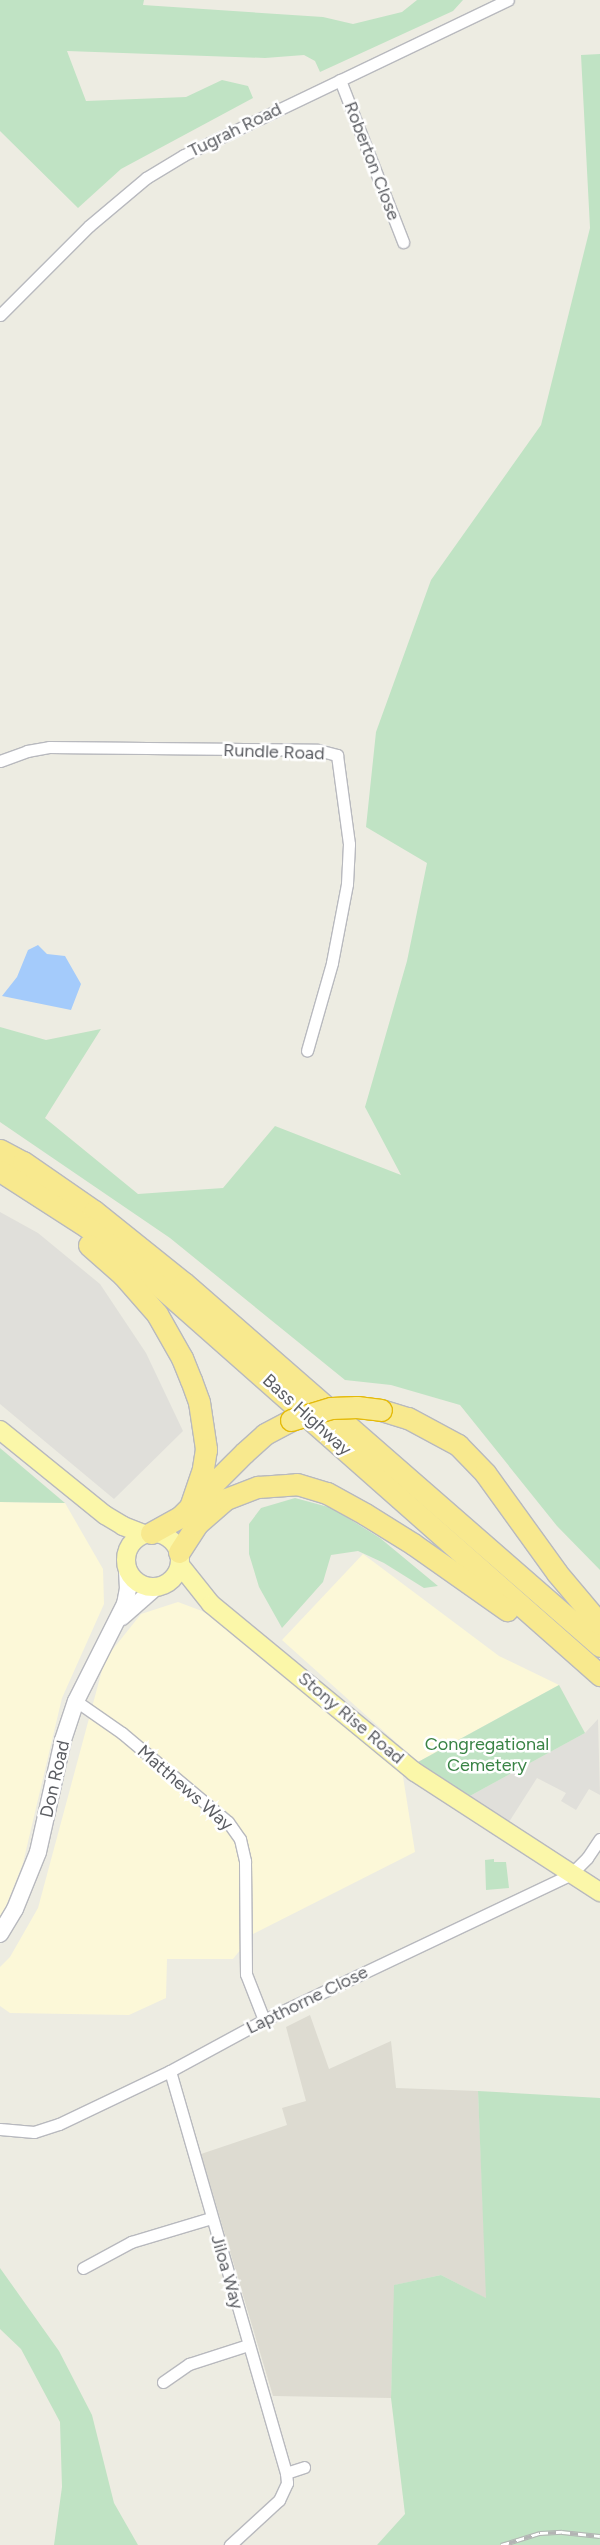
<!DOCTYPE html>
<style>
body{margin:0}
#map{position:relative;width:600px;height:2545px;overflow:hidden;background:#edece2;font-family:Figtree,sans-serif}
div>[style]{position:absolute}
.commercial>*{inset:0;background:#fcf8d8}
.industrial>*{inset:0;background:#e0dfda}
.education>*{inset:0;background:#dddbd1}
.green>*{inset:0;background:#c0e3c4}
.water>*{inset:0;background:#a4cbfb}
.roads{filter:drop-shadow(1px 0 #b8b9be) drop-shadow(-1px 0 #b8b9be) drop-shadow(0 1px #b8b9be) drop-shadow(0 -1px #b8b9be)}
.street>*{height:11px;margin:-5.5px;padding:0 5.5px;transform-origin:5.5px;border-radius:5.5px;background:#fff}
.secondary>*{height:16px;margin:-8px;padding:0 8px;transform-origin:8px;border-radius:8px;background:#fff}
.primary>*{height:18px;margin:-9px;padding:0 9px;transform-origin:9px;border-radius:9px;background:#fbf7a9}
.primary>.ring{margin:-9px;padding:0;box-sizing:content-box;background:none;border:18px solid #fbf7a9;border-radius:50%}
.highway>*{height:21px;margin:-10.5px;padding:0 10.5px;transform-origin:10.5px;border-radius:10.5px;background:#f8e98e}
.rail>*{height:4.5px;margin-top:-2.25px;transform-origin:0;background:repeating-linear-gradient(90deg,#fff 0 8px,#b3b4b4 0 16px);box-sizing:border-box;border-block:1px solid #b3b4b4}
.bridges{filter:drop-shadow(1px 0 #e4ba0b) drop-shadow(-1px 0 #e4ba0b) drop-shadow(0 1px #e4ba0b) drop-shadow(0 -1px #e4ba0b)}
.highway-bridge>*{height:21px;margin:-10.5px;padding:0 10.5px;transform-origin:10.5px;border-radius:10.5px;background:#f8e98e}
span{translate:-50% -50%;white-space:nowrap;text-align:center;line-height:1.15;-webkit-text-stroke:5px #fff;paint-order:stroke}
.street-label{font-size:18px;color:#5b5d62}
.park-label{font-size:18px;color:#398345}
</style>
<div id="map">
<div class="commercial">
<i style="clip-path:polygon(0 1502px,65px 1503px,103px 1569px,104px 1604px,62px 1698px,23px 1863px,0 1921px)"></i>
<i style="clip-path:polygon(363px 1554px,499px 1656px,559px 1685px,418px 1762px,282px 1640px)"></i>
<i style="clip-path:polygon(178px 1602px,210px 1614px,401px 1764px,415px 1852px,253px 1934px,233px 1959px,167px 1959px,166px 1998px,129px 2015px,10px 2013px,0 2006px,0 1967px,10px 1957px,38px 1908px,105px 1659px,141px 1614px)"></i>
</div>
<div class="industrial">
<i style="clip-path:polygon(0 1212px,38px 1233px,100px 1284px,146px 1353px,183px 1431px,114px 1499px,0 1404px)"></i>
<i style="clip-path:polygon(598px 1719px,600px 1795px,589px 1789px,576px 1810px,561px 1801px,566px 1793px,537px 1778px,507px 1825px,468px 1797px,585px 1733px)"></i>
</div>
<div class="education">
<i style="clip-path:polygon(310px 2015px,329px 2069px,391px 2041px,396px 2088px,478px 2091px,487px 2299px,441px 2275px,395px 2285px,391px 2398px,273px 2396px,201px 2154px,287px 2125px,282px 2108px,306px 2101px,286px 2027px)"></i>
</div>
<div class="green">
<i style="clip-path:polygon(0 0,144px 0,143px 5px,323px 17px,353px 24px,402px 12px,417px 0,463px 0,453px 11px,320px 72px,315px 61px,304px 55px,265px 58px,67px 51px,86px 101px,186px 97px,222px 80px,248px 86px,253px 98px,121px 169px,78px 208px,0 131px)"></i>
<i style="clip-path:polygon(600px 54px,600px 1570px,557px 1526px,460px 1405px,391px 1385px,345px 1380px,170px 1238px,0 1122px,0 1027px,46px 1040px,101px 1029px,45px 1118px,138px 1194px,223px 1188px,275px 1126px,401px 1175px,365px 1107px,407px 961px,427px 863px,366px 827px,376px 732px,431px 580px,541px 425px,590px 228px,581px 55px)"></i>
<i style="clip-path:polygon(0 1448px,65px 1503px,0 1502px)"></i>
<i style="clip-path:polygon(295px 1498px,332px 1508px,380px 1538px,438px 1586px,424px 1588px,384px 1563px,358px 1551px,331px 1555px,323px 1582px,282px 1628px,259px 1587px,249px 1554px,249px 1524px,261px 1508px)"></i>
<i style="clip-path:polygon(559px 1685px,585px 1733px,468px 1797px,418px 1762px)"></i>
<i style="clip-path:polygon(494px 1859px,494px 1862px,506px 1862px,509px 1888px,486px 1890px,485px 1860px)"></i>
<i style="clip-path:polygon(478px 2091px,600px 2098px,600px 2545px,377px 2545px,405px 2514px,391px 2398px,394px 2285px,441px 2275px,486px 2298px)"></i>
<i style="clip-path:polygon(0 2268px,59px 2351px,92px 2415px,114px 2503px,138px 2545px,54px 2545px,62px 2487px,60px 2422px,21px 2349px,0 2329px)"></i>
</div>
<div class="water">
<i style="clip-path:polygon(38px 945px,47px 954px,65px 956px,81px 984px,71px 1010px,2px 996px,17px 977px,28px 950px)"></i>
</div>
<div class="roads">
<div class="street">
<i style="left:340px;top:80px;width:174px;rotate:68.7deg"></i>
<i style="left:0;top:315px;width:126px;rotate:-45deg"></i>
<i style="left:89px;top:226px;width:75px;rotate:-40.1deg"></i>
<i style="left:146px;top:178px;width:44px;rotate:-31.2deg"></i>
<i style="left:184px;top:155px;width:359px;rotate:-25.6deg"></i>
<i style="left:0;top:761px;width:29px;rotate:-20deg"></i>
<i style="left:27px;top:751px;width:22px;rotate:-10deg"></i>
<i style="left:49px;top:747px;width:269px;rotate:0.6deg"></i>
<i style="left:318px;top:750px;width:20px;rotate:15deg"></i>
<i style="left:337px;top:755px;width:90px;rotate:82.3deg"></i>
<i style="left:349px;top:844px;width:40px;rotate:92.9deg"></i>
<i style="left:347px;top:884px;width:80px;rotate:100.8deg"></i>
<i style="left:332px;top:963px;width:91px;rotate:105.9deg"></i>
<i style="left:76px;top:1701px;width:56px;rotate:34.8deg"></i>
<i style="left:122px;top:1733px;width:138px;rotate:40deg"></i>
<i style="left:228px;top:1822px;width:21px;rotate:55deg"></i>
<i style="left:240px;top:1839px;width:23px;rotate:77deg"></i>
<i style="left:245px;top:1861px;width:113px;rotate:89.5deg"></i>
<i style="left:246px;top:1974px;width:49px;rotate:68.6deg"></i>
<i style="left:170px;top:2071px;width:418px;rotate:73.9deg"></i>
<i style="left:286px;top:2473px;width:10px;rotate:84deg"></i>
<i style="left:287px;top:2483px;width:19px;rotate:115deg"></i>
<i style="left:279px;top:2500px;width:67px;rotate:137.4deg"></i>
<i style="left:0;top:2129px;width:34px;rotate:5deg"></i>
<i style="left:34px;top:2132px;width:26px;rotate:-18deg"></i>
<i style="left:59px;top:2124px;width:123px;rotate:-25.5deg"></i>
<i style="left:170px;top:2071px;width:107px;rotate:-28.5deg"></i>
<i style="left:264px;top:2020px;width:340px;rotate:-25.4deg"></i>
<i style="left:571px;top:1874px;width:23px;rotate:-45deg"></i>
<i style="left:587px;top:1858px;width:23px;rotate:-56deg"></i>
<i style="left:83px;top:2268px;width:55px;rotate:-28.4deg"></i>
<i style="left:131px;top:2242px;width:84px;rotate:-16.7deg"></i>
<i style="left:163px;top:2382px;width:32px;rotate:-35deg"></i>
<i style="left:189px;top:2364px;width:62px;rotate:-17.9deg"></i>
<i style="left:286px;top:2473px;width:19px;rotate:-18deg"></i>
</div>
<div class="secondary">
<i style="left:122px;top:1617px;width:45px;rotate:-41.4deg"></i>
<i style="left:0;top:1934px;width:29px;rotate:-59deg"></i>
<i style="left:15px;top:1909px;width:61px;rotate:-68deg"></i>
<i style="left:38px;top:1852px;width:115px;rotate:-77.4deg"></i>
<i style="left:63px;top:1740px;width:41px;rotate:-71.6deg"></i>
<i style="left:76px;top:1701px;width:109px;rotate:-63.2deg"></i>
<i style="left:125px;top:1604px;width:15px;rotate:-79deg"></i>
<i style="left:128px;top:1589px;width:19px;rotate:-93deg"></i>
</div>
<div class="primary">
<i style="left:0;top:1430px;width:135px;rotate:39deg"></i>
<i style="left:105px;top:1515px;width:21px;rotate:31deg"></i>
<i style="left:123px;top:1526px;width:22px;rotate:21deg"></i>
<i class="ring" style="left:126px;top:1533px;width:36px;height:36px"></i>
<i style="left:180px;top:1565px;width:50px;rotate:51.5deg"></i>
<i style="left:211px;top:1604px;width:264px;rotate:39.5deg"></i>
<i style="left:415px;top:1772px;width:221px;rotate:33deg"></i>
</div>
<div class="highway">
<i style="left:0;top:1150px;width:26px;rotate:28deg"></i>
<i style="left:23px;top:1162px;width:86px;rotate:34.6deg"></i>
<i style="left:94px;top:1211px;width:115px;rotate:38.7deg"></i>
<i style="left:184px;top:1283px;width:552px;rotate:41.11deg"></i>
<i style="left:0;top:1171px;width:103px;rotate:32.8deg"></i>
<i style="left:87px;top:1227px;width:56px;rotate:37.7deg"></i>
<i style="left:131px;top:1261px;width:626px;rotate:41.44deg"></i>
<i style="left:89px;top:1245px;width:45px;rotate:41.4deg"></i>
<i style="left:123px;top:1275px;width:52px;rotate:48.9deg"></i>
<i style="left:157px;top:1314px;width:51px;rotate:60.4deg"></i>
<i style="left:182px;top:1358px;width:24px;rotate:68deg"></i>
<i style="left:191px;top:1380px;width:23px;rotate:70deg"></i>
<i style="left:199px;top:1402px;width:48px;rotate:81.5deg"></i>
<i style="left:206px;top:1449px;width:20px;rotate:99deg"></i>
<i style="left:203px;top:1469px;width:40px;rotate:108.9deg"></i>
<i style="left:381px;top:1410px;width:28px;rotate:17deg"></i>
<i style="left:408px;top:1418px;width:57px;rotate:28.4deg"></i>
<i style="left:458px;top:1445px;width:39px;rotate:46deg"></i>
<i style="left:485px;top:1473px;width:123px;rotate:54.2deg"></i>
<i style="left:557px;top:1573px;width:67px;rotate:49.9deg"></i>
<i style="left:151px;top:1533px;width:33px;rotate:-29deg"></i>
<i style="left:180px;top:1517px;width:91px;rotate:-45deg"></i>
<i style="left:244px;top:1453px;width:28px;rotate:-42deg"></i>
<i style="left:265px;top:1434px;width:30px;rotate:-28deg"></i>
<i style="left:179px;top:1552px;width:33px;rotate:-57deg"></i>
<i style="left:197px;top:1524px;width:38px;rotate:-41deg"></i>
<i style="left:226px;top:1499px;width:34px;rotate:-21deg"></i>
<i style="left:258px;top:1487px;width:39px;rotate:-4deg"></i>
<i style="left:297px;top:1484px;width:31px;rotate:17deg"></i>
<i style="left:327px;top:1493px;width:43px;rotate:28.9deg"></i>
<i style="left:365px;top:1514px;width:57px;rotate:32deg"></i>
<i style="left:413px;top:1544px;width:115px;rotate:35.1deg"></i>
</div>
</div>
<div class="rail">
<i style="left:501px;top:2545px;width:41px;rotate:-17.1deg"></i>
<i style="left:540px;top:2533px;width:22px;rotate:-3deg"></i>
<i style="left:562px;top:2532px;width:38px;rotate:6deg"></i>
</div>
<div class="bridges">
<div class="highway-bridge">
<i style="left:291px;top:1420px;width:42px;rotate:-16.7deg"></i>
<i style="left:331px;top:1408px;width:26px;rotate:-2deg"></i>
<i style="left:357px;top:1407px;width:24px;rotate:7deg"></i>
</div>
</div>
<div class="street-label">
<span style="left:235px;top:130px;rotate:-26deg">Tugrah Road</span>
<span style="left:372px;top:161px;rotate:69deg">Roberton Close</span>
<span style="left:274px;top:752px;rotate:2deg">Rundle Road</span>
<span style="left:307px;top:1415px;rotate:42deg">Bass Highway</span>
<span style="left:351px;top:1718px;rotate:40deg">Stony Rise Road</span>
<span style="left:55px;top:1779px;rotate:-77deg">Don Road</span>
<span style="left:185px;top:1788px;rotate:41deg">Matthews Way</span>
<span style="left:307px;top:2000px;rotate:-26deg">Lapthorne Close</span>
<span style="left:227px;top:2272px;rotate:74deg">Jiloa Way</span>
</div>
<div class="park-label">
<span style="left:487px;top:1755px">Congregational<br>Cemetery</span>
</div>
</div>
